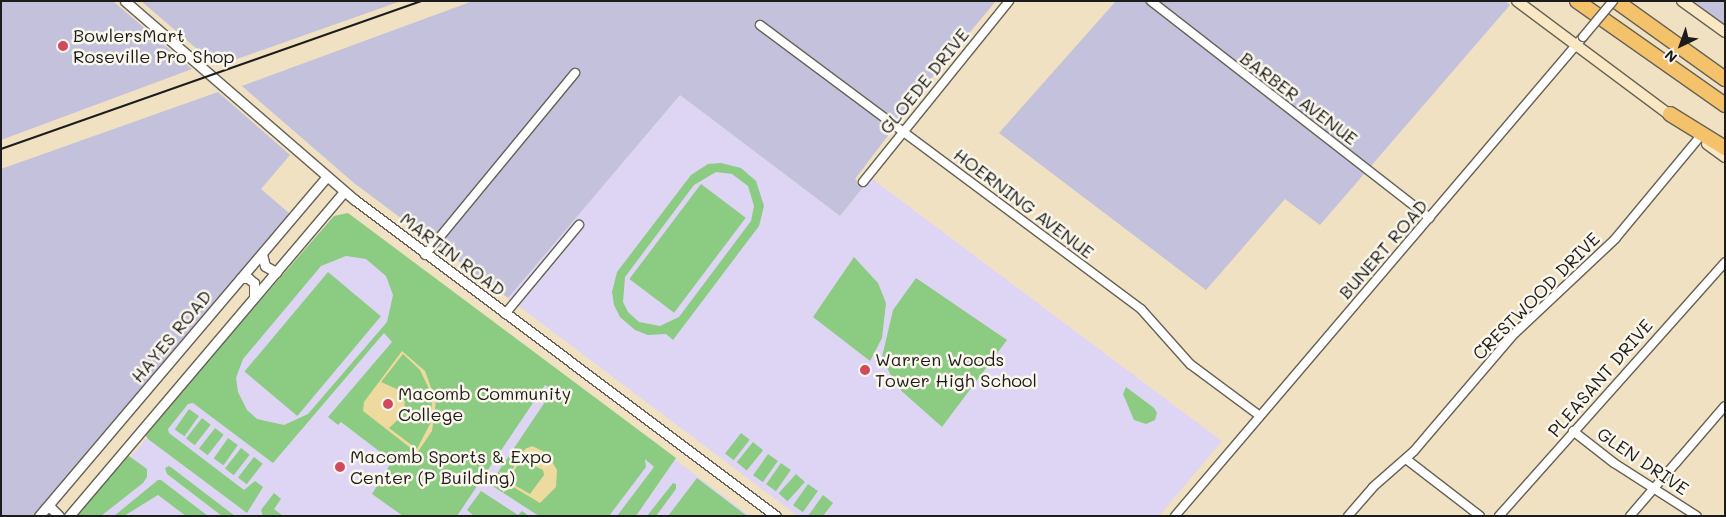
<!DOCTYPE html>
<style>
body{margin:0}
#map{position:relative;width:1726px;height:517px;overflow:hidden;background:#efe1c1;font-family:Mali,sans-serif}
div>[style]{position:absolute}
.built>*{inset:0;background:#ded5f5}
.industrial>*{inset:0;background:#c3c1db}
.green>*{inset:0;background:#8bcb82;transform-origin:0 0}
.sand>*{inset:0;background:#eeda9e}
.roads{filter:drop-shadow(1px 0 #666156) drop-shadow(-1px 0 #666156) drop-shadow(0 1px #666156) drop-shadow(0 -1px #666156)}
.minor>*{height:8px;margin:-4px;padding:0 4px;transform-origin:4px;border-radius:4px;background:#fff}
.tertiary>*{height:9px;margin:-4.5px;padding:0 4.5px;transform-origin:4.5px;border-radius:4.5px;background:#fff}
.secondary>*{height:10px;margin:-5px;padding:0 5px;transform-origin:5px;border-radius:5px;background:#fae7c3}
.motorway>*{height:14px;margin:-7px;padding:0 7px;transform-origin:7px;border-radius:7px;background:#f3c26a}
.rail>*{height:2px;margin:-1px;padding:0 1px;transform-origin:1px;border-radius:1px;background:#1c1c1c}
.bridges{filter:drop-shadow(1px 0 #666156) drop-shadow(-1px 0 #666156) drop-shadow(0 1px #666156) drop-shadow(0 -1px #666156)}
.minor-bridge>*{height:8px;margin:-4px;padding:0 4px;transform-origin:4px;border-radius:4px;background:#fff}
.dots>*{width:14px;height:14px;translate:-50% -50%;box-sizing:border-box;border:2px solid #fbf7ec;border-radius:50%}
span{translate:-50% -50%;white-space:nowrap;text-align:center;line-height:1.15;-webkit-text-stroke:5px #fbf7ec;paint-order:stroke}
.poi-label{font-size:18px;color:#1c1c1c}
.left{translate:0 -50%;text-align:left}
.street-label{font-size:18px;color:#1c1c1c}
.frame{position:absolute;inset:0;border:2px solid #1c1c1c;pointer-events:none}
.north{position:absolute;left:1656px;top:20px;width:50px;height:50px;-webkit-text-stroke:4px #fbf7ec;paint-order:stroke;rotate:222deg;font-size:14px;font-weight:700;line-height:20px;text-align:center;color:#1c1c1c}
.north::after{content:'';display:block;margin:auto;width:18px;height:22px;background:#1c1c1c;clip-path:polygon(50% 0,100% 100%,50% 72%,0 100%)}
</style>
<div id="map">
<div class="built">
<i style="clip-path:polygon(680px 95px,840px 216px,871px 178px,1222px 441px,1159px 516px,798px 516px,508px 298px)"></i>
<i style="clip-path:polygon(347px 213px,750px 516px,81px 516px,334px 216px)"></i>
</div>
<div class="industrial">
<i style="clip-path:polygon(1px 1px,113px 1px,192px 69px,1px 140px)"></i>
<i style="clip-path:polygon(141px 1px,401px 1px,217px 66px)"></i>
<i style="clip-path:polygon(473px 1px,996px 1px,935px 74px,855px 179px,864px 186px,840px 216px,680px 95px,508px 298px,354px 183px,242px 86px)"></i>
<i style="clip-path:polygon(1116px 1px,1505px 1px,1510px 5px,1320px 225px,1285px 199px,1206px 290px,999px 133px)"></i>
<i style="clip-path:polygon(1689px 1px,1725px 1px,1725px 27px)"></i>
<i style="clip-path:polygon(218px 92px,290px 155px,261px 189px,290px 214px,34px 516px,1px 516px,1px 169px)"></i>
</div>
<div class="green">
<i style="clip-path:polygon(evenodd,721px 163px,741px 168px,756px 181px,764px 206px,759px 226px,673px 340px,666px 334px,648px 335px,635px 330px,620px 317px,614px 305px,612px 292px,617px 272px,691px 175px,708px 164px,721px 163px,716px 172px,732px 174px,748px 186px,754px 206px,751px 221px,679px 317px,660px 326px,639px 322px,628px 312px,623px 302px,625px 277px,694px 185px,716px 172px)"></i>
<i style="left:701px;top:184px;width:56px;height:119px;rotate:37deg"></i>
<i style="clip-path:polygon(evenodd,348px 213px,676px 458px,636px 516px,617px 516px,654px 467px,645px 459px,646px 467px,609px 516px,539px 516px,494px 487px,494px 478px,553px 390px,545px 385px,457px 516px,403px 516px,372px 494px,392px 461px,341px 422px,338px 425px,328px 417px,392px 342px,384px 333px,273px 463px,193px 403px,188px 404px,168px 429px,169px 433px,244px 490px,255px 481px,263px 487px,247px 513px,148px 439px,145px 434px,149px 428px,334px 216px,348px 213px,346px 256px,366px 259px,386px 276px,393px 295px,387px 322px,308px 414px,284px 425px,257px 419px,247px 410px,238px 392px,236px 378px,243px 359px,321px 266px,346px 256px)"></i>
<i style="clip-path:polygon(854px 257px,878px 283px,886px 303px,882px 338px,870px 361px,813px 317px)"></i>
<i style="left:328px;top:272px;width:69px;height:130px;rotate:40deg"></i>
<i style="clip-path:polygon(916px 278px,1007px 340px,942px 427px,896px 386px,882px 357px,893px 310px)"></i>
<i style="clip-path:polygon(1126px 387px,1154px 408px,1157px 413px,1155px 420px,1146px 424px,1134px 420px,1123px 394px)"></i>
<i style="left:189px;top:409px;width:12px;height:25px;rotate:35deg"></i>
<i style="left:202px;top:418px;width:11px;height:26px;rotate:38deg"></i>
<i style="left:215px;top:428px;width:11px;height:26px;rotate:38deg"></i>
<i style="left:741px;top:433px;width:11px;height:26px;rotate:38deg"></i>
<i style="left:228px;top:438px;width:12px;height:25px;rotate:35deg"></i>
<i style="left:753px;top:442px;width:13px;height:26px;rotate:39deg"></i>
<i style="left:241px;top:448px;width:11px;height:26px;rotate:38deg"></i>
<i style="left:768px;top:454px;width:12px;height:26px;rotate:35deg"></i>
<i style="clip-path:polygon(129px 456px,147px 469px,147px 477px,143px 483px,101px 516px,74px 516px,124px 457px)"></i>
<i style="left:254px;top:457px;width:11px;height:26px;rotate:38deg"></i>
<i style="left:781px;top:463px;width:12px;height:26px;rotate:35deg"></i>
<i style="clip-path:polygon(169px 466px,172px 468px,235px 516px,222px 516px,167px 474px,165px 468px)"></i>
<i style="left:796px;top:474px;width:12px;height:26px;rotate:42deg"></i>
<i style="clip-path:polygon(697px 478px,747px 516px,668px 516px)"></i>
<i style="clip-path:polygon(158px 480px,161px 480px,208px 516px,186px 516px,158px 495px,124px 516px,114px 516px)"></i>
<i style="clip-path:polygon(673px 483px,676px 484px,676px 489px,656px 516px,647px 516px)"></i>
<i style="left:808px;top:484px;width:12px;height:26px;rotate:35deg"></i>
<i style="clip-path:polygon(481px 491px,518px 515px,522px 511px,529px 516px,474px 516px,467px 510px)"></i>
<i style="clip-path:polygon(274px 493px,281px 499px,274px 509px,283px 516px,263px 516px,261px 510px)"></i>
<i style="clip-path:polygon(823px 495px,833px 503px,823px 516px,808px 516px)"></i>
</div>
<div class="sand">
<i style="clip-path:polygon(evenodd,402px 351px,425px 371px,436px 401px,432px 431px,417px 453px,363px 411px,364px 402px,402px 351px,403px 354px,420px 370px,432px 395px,431px 422px,417px 449px,389px 428px,403px 415px,405px 402px,399px 390px,381px 382px,403px 354px)"></i>
<i style="clip-path:polygon(evenodd,532px 446px,547px 453px,557px 470px,556px 487px,540px 503px,510px 485px,503px 493px,503px 477px,498px 471px,508px 476px,525px 449px,532px 446px,521px 459px,543px 470px,544px 475px,530px 494px,511px 483px,510px 478px,521px 459px)"></i>
</div>
<div class="roads">
<div class="minor">
<i style="left:1151px;top:1px;width:353px;rotate:37.9deg"></i>
<i style="left:760px;top:25px;width:475px;rotate:36.7deg"></i>
<i style="left:1141px;top:309px;width:74px;rotate:48.3deg"></i>
<i style="left:1190px;top:364px;width:87px;rotate:36.6deg"></i>
<i style="left:863px;top:182px;width:233px;rotate:-51.1deg"></i>
<i style="left:425px;top:255px;width:236px;rotate:-50.5deg"></i>
<i style="left:505px;top:314px;width:116px;rotate:-50.3deg"></i>
<i style="left:1573px;top:431px;width:52px;rotate:38deg"></i>
<i style="left:1614px;top:463px;width:98px;rotate:32.6deg"></i>
<i style="left:1406px;top:459px;width:93px;rotate:37.6deg"></i>
<i style="left:1175px;top:516px;width:629px;rotate:-49.58deg"></i>
<i style="left:1348px;top:516px;width:38px;rotate:-49deg"></i>
<i style="left:1373px;top:487px;width:55px;rotate:-41.3deg"></i>
<i style="left:1414px;top:451px;width:154px;rotate:-49.5deg"></i>
<i style="left:1514px;top:334px;width:139px;rotate:-43.2deg"></i>
<i style="left:1615px;top:239px;width:131px;rotate:-50.3deg"></i>
<i style="left:1499px;top:516px;width:340px;rotate:-48.3deg"></i>
<i style="left:1630px;top:516px;width:145px;rotate:-49.2deg"></i>
</div>
<div class="tertiary">
<i style="left:125px;top:1px;width:304px;rotate:40.9deg"></i>
<i style="left:355px;top:200px;width:526px;rotate:36.89deg"></i>
<i style="left:262px;top:254px;width:12px;rotate:76deg"></i>
<i style="left:265px;top:266px;width:13px;rotate:29deg"></i>
<i style="left:241px;top:278px;width:7px"></i>
<i style="left:248px;top:278px;width:8px;rotate:40deg"></i>
<i style="left:254px;top:283px;width:14px;rotate:90deg"></i>
<i style="left:46px;top:508px;width:5px"></i>
<i style="left:51px;top:508px;width:11px;rotate:45deg"></i>
<i style="left:39px;top:516px;width:444px;rotate:-49.7deg"></i>
<i style="left:69px;top:516px;width:425px;rotate:-49.7deg"></i>
</div>
<div class="secondary">
<i style="left:1517px;top:1px;width:196px;rotate:36.7deg"></i>
<i style="left:1682px;top:1px;width:53px;rotate:35.8deg"></i>
<i style="left:1707px;top:144px;width:22px;rotate:36deg"></i>
</div>
<div class="motorway">
<i style="left:1577px;top:1px;width:181px;rotate:35.1deg"></i>
<i style="left:1616px;top:1px;width:134px;rotate:35.6deg"></i>
<i style="left:1670px;top:114px;width:65px;rotate:31.7deg"></i>
</div>
</div>
<div class="rail">
<i style="left:1px;top:149px;width:445px;rotate:-19.4deg"></i>
</div>
<div class="bridges">
<div class="minor-bridge">
<i style="left:1583px;top:37px;width:47px;rotate:-50.2deg"></i>
</div>
</div>
<div class="dots">
<i style="left:63px;top:46px;background:#d1495b"></i>
<i style="left:865px;top:370px;background:#d1495b"></i>
<i style="left:388px;top:404px;background:#d1495b"></i>
<i style="left:340px;top:467px;background:#d1495b"></i>
</div>
<div class="poi-label">
<span class="left" style="left:73px;top:46px">BowlersMart<br>Roseville Pro Shop</span>
<span class="left" style="left:875px;top:370px">Warren Woods<br>Tower High School</span>
<span class="left" style="left:398px;top:404px">Macomb Community<br>College</span>
<span class="left" style="left:350px;top:467px">Macomb Sports &amp; Expo<br>Center (P Building)</span>
</div>
<div class="street-label">
<span style="left:924px;top:81px;rotate:-51deg">GLOEDE DRIVE</span>
<span style="left:1299px;top:98px;rotate:37deg">BARBER AVENUE</span>
<span style="left:1024px;top:203px;rotate:37deg">HOERNING AVENUE</span>
<span style="left:1383px;top:249px;rotate:-49deg">BUNERT ROAD</span>
<span style="left:453px;top:254px;rotate:37deg">MARTIN ROAD</span>
<span style="left:1536px;top:296px;rotate:-45deg">CRESTWOOD DRIVE</span>
<span style="left:171px;top:336px;rotate:-50deg">HAYES ROAD</span>
<span style="left:1600px;top:378px;rotate:-49deg">PLEASANT DRIVE</span>
<span style="left:1643px;top:461px;rotate:34deg">GLEN DRIVE</span>
</div>
<div class="frame"></div>
<div class="north">N</div>
</div>
